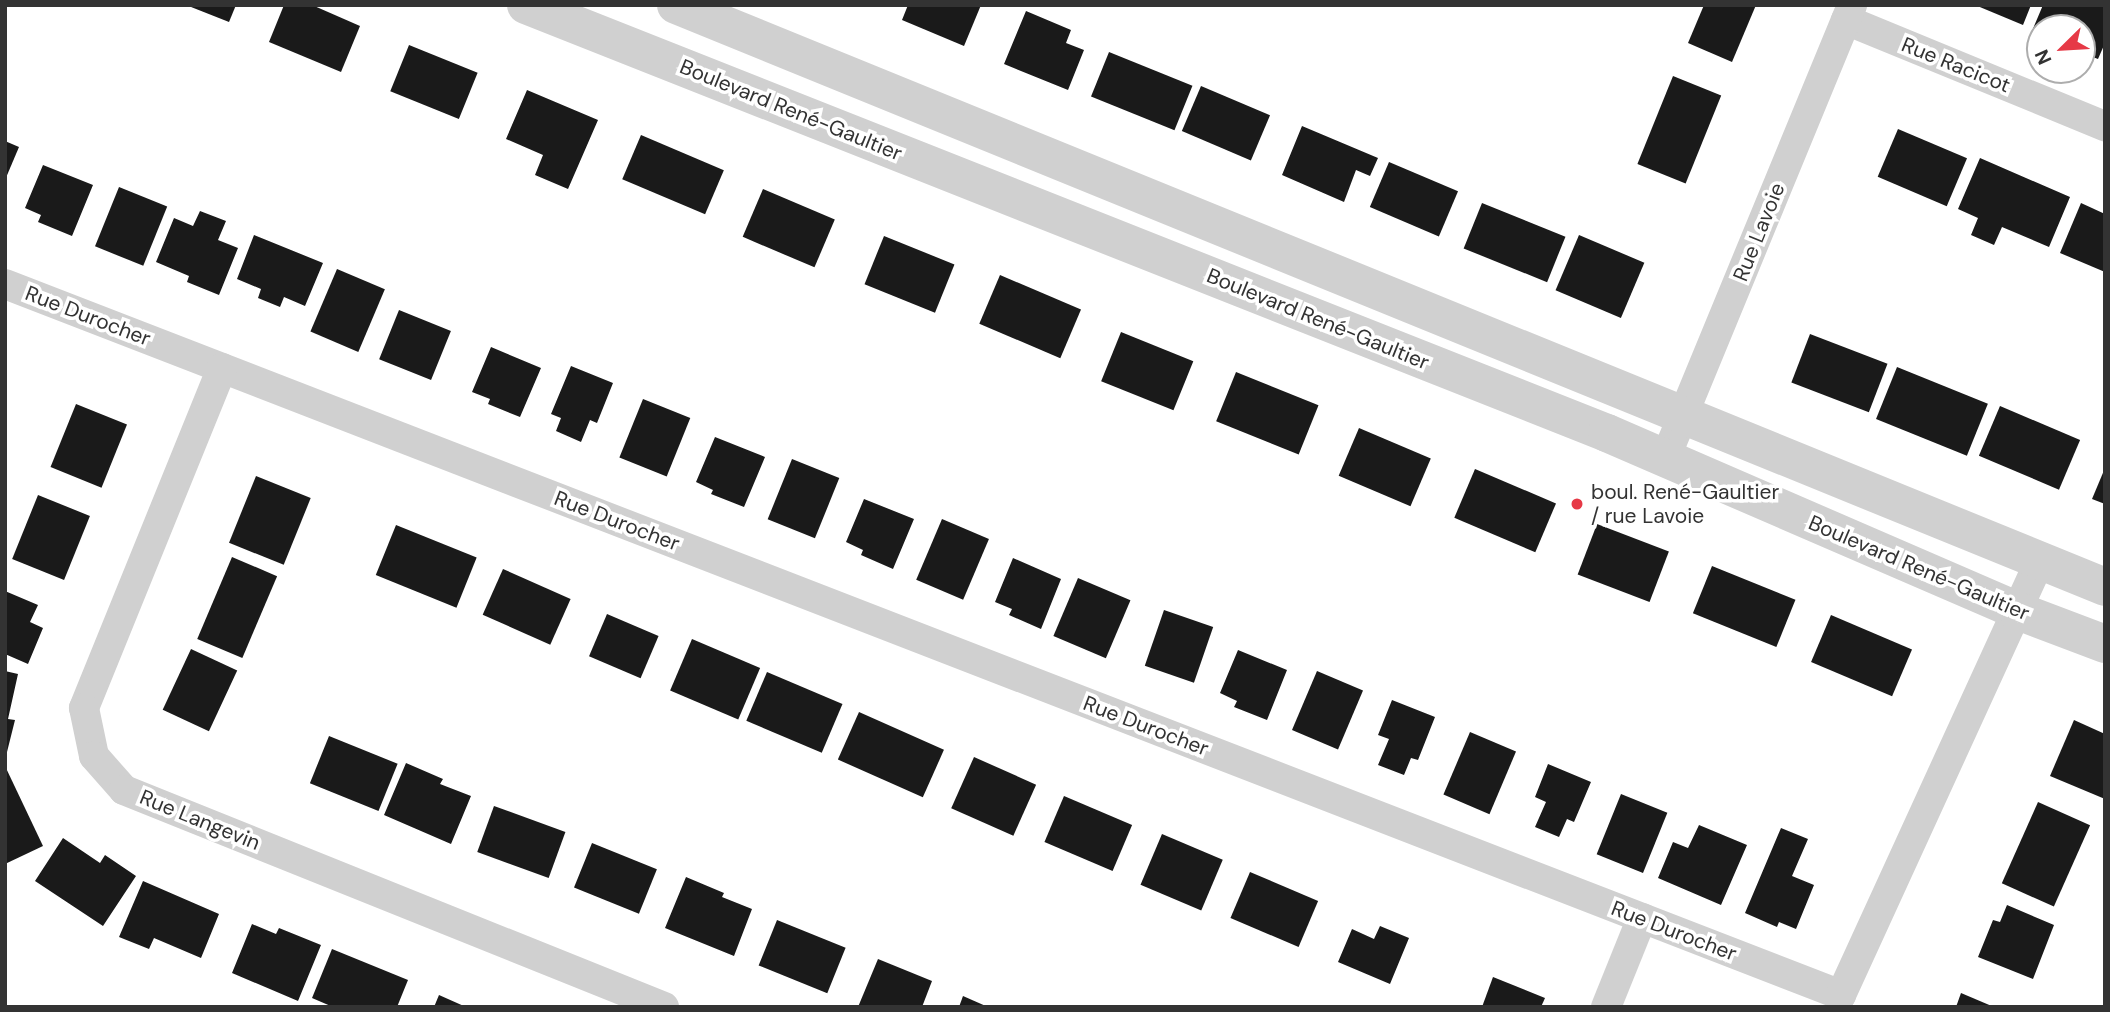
<!DOCTYPE html>
<meta charset="utf-8">
<style>
body{margin:0}
#map{position:relative;width:2110px;height:1012px;overflow:hidden;background:#fff;font-family:"DM Sans",sans-serif}
div>[style]{position:absolute}
.building>*{inset:0;background:#1a1a1a;transform-origin:0 0}
.minor>*{height:30px;margin:-15px;padding:0 15px;transform-origin:15px;border-radius:15px;background:#d0d0d0}
.tertiary>*{height:38px;margin:-19px;padding:0 19px;transform-origin:19px;border-radius:19px;background:#d0d0d0}
.dots>*{width:19px;height:19px;translate:-50% -50%;box-sizing:border-box;border:4px solid #fff;border-radius:50%}
span{translate:-50% -50%;white-space:nowrap;text-align:center;line-height:1.15;-webkit-text-stroke:7px #fff;paint-order:stroke}
.street-label{font-size:21px;color:#333}
.poi-label{font-size:21px;color:#333}
.left{translate:0 -50%;text-align:left}
.frame{position:absolute;inset:0;border:7px solid #333;pointer-events:none}
.north{position:absolute;left:2026px;top:14px;width:70px;height:70px;box-sizing:border-box;background:#fff;border:2px solid #adadad;border-radius:50%;rotate:246deg;font-size:19px;font-weight:700;line-height:28px;text-align:center;color:#333}
.north::after{content:'';display:block;margin:auto;width:24px;height:32px;background:#e63946;clip-path:polygon(50% 0,100% 100%,50% 72%,0 100%)}
</style>
<div id="map">
<div class="building">
<i style="clip-path:polygon(186px 5px,236px 5px,229px 22px)"></i>
<i style="clip-path:polygon(284px 5px,312px 5px,360px 26px,341px 72px,269px 42px)"></i>
<i style="clip-path:polygon(908px 5px,981px 5px,964px 46px,902px 20px)"></i>
<i style="clip-path:polygon(1704px 5px,1756px 5px,1732px 62px,1688px 43px)"></i>
<i style="clip-path:polygon(1975px 5px,2031px 5px,2023px 25px)"></i>
<i style="clip-path:polygon(2043px 5px,2105px 5px,2105px 43px,2098px 59px,2082px 53px,2082px 28px,2040px 28px,2040px 34px,2032px 31px)"></i>
<i style="clip-path:polygon(1026px 11px,1071px 30px,1066px 43px,1084px 50px,1068px 90px,1004px 64px)"></i>
<i style="left:409px;top:45px;width:74px;height:50px;rotate:22deg"></i>
<i style="left:1109px;top:52px;width:90px;height:48px;rotate:22deg"></i>
<i style="left:1673px;top:76px;width:52px;height:95px;rotate:22deg"></i>
<i style="left:1201px;top:86px;width:75px;height:49px;rotate:23deg"></i>
<i style="clip-path:polygon(527px 90px,598px 120px,568px 189px,535px 175px,543px 155px,506px 139px)"></i>
<i style="clip-path:polygon(1302px 126px,1378px 158px,1370px 176px,1356px 170px,1344px 202px,1282px 175px)"></i>
<i style="left:1898px;top:129px;width:75px;height:52px;rotate:23deg"></i>
<i style="left:641px;top:135px;width:90px;height:48px;rotate:23deg"></i>
<i style="clip-path:polygon(5px 141px,19px 147px,5px 180px)"></i>
<i style="clip-path:polygon(1980px 158px,2070px 197px,2049px 247px,2002px 227px,1994px 245px,1971px 235px,1978px 218px,1958px 209px)"></i>
<i style="left:1389px;top:162px;width:75px;height:49px;rotate:23deg"></i>
<i style="clip-path:polygon(43px 165px,93px 185px,72px 236px,38px 222px,41px 215px,25px 208px)"></i>
<i style="left:119px;top:187px;width:52px;height:64px;rotate:22deg"></i>
<i style="left:763px;top:189px;width:78px;height:52px;rotate:23deg"></i>
<i style="left:1482px;top:203px;width:90px;height:49px;rotate:22deg"></i>
<i style="clip-path:polygon(2081px 203px,2105px 214px,2105px 272px,2060px 253px)"></i>
<i style="clip-path:polygon(200px 211px,226px 221px,218px 240px,238px 248px,219px 295px,187px 282px,189px 276px,156px 262px,174px 218px,193px 226px)"></i>
<i style="clip-path:polygon(254px 235px,323px 263px,305px 306px,284px 297px,280px 307px,258px 298px,261px 289px,237px 279px)"></i>
<i style="left:1579px;top:235px;width:71px;height:60px;rotate:23deg"></i>
<i style="left:884px;top:236px;width:76px;height:52px;rotate:22deg"></i>
<i style="left:337px;top:269px;width:52px;height:68px;rotate:23deg"></i>
<i style="left:1000px;top:275px;width:88px;height:53px;rotate:23deg"></i>
<i style="left:399px;top:310px;width:56px;height:53px;rotate:22deg"></i>
<i style="left:1121px;top:332px;width:78px;height:53px;rotate:22deg"></i>
<i style="left:1810px;top:334px;width:83px;height:52px;rotate:21deg"></i>
<i style="clip-path:polygon(491px 347px,541px 368px,520px 417px,488px 404px,490px 399px,472px 392px)"></i>
<i style="clip-path:polygon(571px 366px,613px 383px,597px 423px,590px 420px,581px 442px,556px 431px,561px 418px,551px 414px)"></i>
<i style="left:1897px;top:367px;width:98px;height:56px;rotate:22deg"></i>
<i style="left:1236px;top:372px;width:89px;height:53px;rotate:22deg"></i>
<i style="left:643px;top:399px;width:51px;height:63px;rotate:22deg"></i>
<i style="left:76px;top:404px;width:55px;height:68px;rotate:22deg"></i>
<i style="left:2000px;top:406px;width:87px;height:54px;rotate:23deg"></i>
<i style="left:1359px;top:428px;width:78px;height:52px;rotate:23deg"></i>
<i style="clip-path:polygon(715px 437px,765px 457px,744px 507px,711px 494px,713px 490px,696px 482px)"></i>
<i style="left:792px;top:459px;width:51px;height:65px;rotate:22deg"></i>
<i style="clip-path:polygon(2105px 468px,2105px 504px,2092px 499px)"></i>
<i style="left:1475px;top:469px;width:88px;height:53px;rotate:23deg"></i>
<i style="left:256px;top:476px;width:59px;height:72px;rotate:22deg"></i>
<i style="left:38px;top:495px;width:56px;height:69px;rotate:22deg"></i>
<i style="clip-path:polygon(864px 499px,914px 519px,893px 569px,861px 555px,863px 550px,846px 542px)"></i>
<i style="left:942px;top:519px;width:51px;height:66px;rotate:23deg"></i>
<i style="left:1597px;top:524px;width:77px;height:54px;rotate:21deg"></i>
<i style="left:396px;top:525px;width:87px;height:54px;rotate:22deg"></i>
<i style="left:232px;top:557px;width:49px;height:89px;rotate:23deg"></i>
<i style="clip-path:polygon(1013px 558px,1061px 579px,1041px 629px,1009px 615px,1012px 609px,995px 602px)"></i>
<i style="left:1712px;top:566px;width:90px;height:51px;rotate:22deg"></i>
<i style="left:503px;top:569px;width:74px;height:50px;rotate:24deg"></i>
<i style="left:1078px;top:578px;width:57px;height:63px;rotate:23deg"></i>
<i style="clip-path:polygon(5px 591px,38px 605px,30px 622px,43px 628px,28px 664px,5px 654px)"></i>
<i style="left:1164px;top:610px;width:52px;height:59px;rotate:19deg"></i>
<i style="left:607px;top:614px;width:56px;height:46px;rotate:23deg"></i>
<i style="left:1831px;top:615px;width:88px;height:51px;rotate:23deg"></i>
<i style="left:692px;top:639px;width:74px;height:56px;rotate:23deg"></i>
<i style="left:191px;top:649px;width:51px;height:67px;rotate:25deg"></i>
<i style="clip-path:polygon(1238px 650px,1287px 670px,1267px 720px,1234px 707px,1237px 701px,1220px 693px)"></i>
<i style="clip-path:polygon(5px 671px,18px 674px,8px 719px,15px 720px,6px 756px)"></i>
<i style="left:1317px;top:671px;width:50px;height:64px;rotate:23deg"></i>
<i style="left:767px;top:672px;width:82px;height:53px;rotate:23deg"></i>
<i style="clip-path:polygon(1392px 700px,1435px 717px,1418px 760px,1411px 758px,1404px 775px,1378px 765px,1389px 739px,1378px 735px)"></i>
<i style="left:859px;top:712px;width:93px;height:52px;rotate:24deg"></i>
<i style="clip-path:polygon(2074px 720px,2105px 734px,2105px 799px,2050px 776px)"></i>
<i style="left:1470px;top:732px;width:50px;height:68px;rotate:23deg"></i>
<i style="left:329px;top:736px;width:74px;height:51px;rotate:22deg"></i>
<i style="left:974px;top:757px;width:68px;height:56px;rotate:24deg"></i>
<i style="clip-path:polygon(406px 763px,443px 779px,440px 784px,471px 796px,451px 844px,384px 815px)"></i>
<i style="clip-path:polygon(1548px 764px,1591px 782px,1574px 822px,1567px 819px,1559px 837px,1535px 827px,1546px 802px,1535px 797px)"></i>
<i style="clip-path:polygon(5px 766px,43px 846px,5px 864px)"></i>
<i style="left:1621px;top:794px;width:50px;height:65px;rotate:22deg"></i>
<i style="left:1064px;top:796px;width:74px;height:50px;rotate:23deg"></i>
<i style="left:2038px;top:802px;width:57px;height:89px;rotate:24deg"></i>
<i style="left:494px;top:806px;width:76px;height:49px;rotate:20deg"></i>
<i style="clip-path:polygon(1699px 825px,1747px 845px,1721px 905px,1658px 878px,1673px 842px,1688px 848px)"></i>
<i style="clip-path:polygon(1781px 828px,1808px 839px,1792px 876px,1814px 885px,1796px 929px,1779px 922px,1777px 927px,1745px 913px)"></i>
<i style="left:1162px;top:834px;width:66px;height:55px;rotate:23deg"></i>
<i style="clip-path:polygon(63px 838px,100px 863px,105px 855px,136px 876px,103px 926px,35px 881px)"></i>
<i style="left:592px;top:843px;width:70px;height:48px;rotate:22deg"></i>
<i style="left:1250px;top:872px;width:74px;height:50px;rotate:23deg"></i>
<i style="clip-path:polygon(686px 877px,724px 893px,722px 897px,752px 909px,734px 956px,665px 928px)"></i>
<i style="clip-path:polygon(143px 881px,219px 914px,201px 958px,154px 938px,149px 949px,119px 937px)"></i>
<i style="clip-path:polygon(2007px 905px,2054px 925px,2033px 979px,1978px 957px,1993px 920px,2000px 922px)"></i>
<i style="left:777px;top:920px;width:74px;height:49px;rotate:22deg"></i>
<i style="clip-path:polygon(252px 924px,276px 934px,279px 928px,321px 945px,298px 1001px,232px 973px)"></i>
<i style="clip-path:polygon(1380px 926px,1409px 938px,1390px 984px,1338px 962px,1352px 929px,1374px 939px)"></i>
<i style="clip-path:polygon(332px 949px,408px 980px,397px 1007px,333px 1007px,312px 998px)"></i>
<i style="clip-path:polygon(878px 959px,932px 981px,922px 1007px,858px 1007px)"></i>
<i style="clip-path:polygon(1493px 977px,1545px 998px,1541px 1007px,1482px 1007px)"></i>
<i style="clip-path:polygon(1961px 993px,1994px 1007px,1956px 1007px)"></i>
<i style="clip-path:polygon(439px 995px,466px 1007px,434px 1007px)"></i>
<i style="clip-path:polygon(963px 996px,988px 1007px,959px 1007px)"></i>
</div>
<div class="minor">
<i style="left:1846px;top:20px;width:280px;rotate:22.3deg"></i>
<i style="left:5px;top:284px;width:1969px;rotate:21.17deg"></i>
<i style="left:1841px;top:995px;width:477px;rotate:-65.4deg"></i>
<i style="left:222px;top:368px;width:367px;rotate:112.1deg"></i>
<i style="left:84px;top:708px;width:49px;rotate:78.2deg"></i>
<i style="left:94px;top:756px;width:45px;rotate:48.6deg"></i>
<i style="left:124px;top:790px;width:582px;rotate:21.89deg"></i>
<i style="left:1665px;top:459px;width:491px;rotate:-67.6deg"></i>
<i style="left:1606px;top:1007px;width:96px;rotate:-68deg"></i>
</div>
<div class="tertiary">
<i style="left:526px;top:5px;width:1163px;rotate:21.6deg"></i>
<i style="left:1607px;top:433px;width:448px;rotate:23.4deg"></i>
<i style="left:2018px;top:611px;width:93px;rotate:20.8deg"></i>
<i style="left:676px;top:5px;width:1543px;rotate:22.16deg"></i>
</div>
<div class="dots">
<i style="left:1577px;top:504px;background:#e63946"></i>
</div>
<div class="street-label">
<span style="left:1956px;top:65px;rotate:22deg">Rue Racicot</span>
<span style="left:791px;top:110px;rotate:22deg">Boulevard René-Gaultier</span>
<span style="left:1759px;top:232px;rotate:-68deg">Rue Lavoie</span>
<span style="left:88px;top:316px;rotate:21deg">Rue Durocher</span>
<span style="left:1318px;top:319px;rotate:22deg">Boulevard René-Gaultier</span>
<span style="left:617px;top:521px;rotate:21deg">Rue Durocher</span>
<span style="left:1919px;top:568px;rotate:23deg">Boulevard René-Gaultier</span>
<span style="left:1146px;top:726px;rotate:21deg">Rue Durocher</span>
<span style="left:200px;top:820px;rotate:22deg">Rue Langevin</span>
<span style="left:1674px;top:931px;rotate:21deg">Rue Durocher</span>
</div>
<div class="poi-label">
<span class="left" style="left:1591px;top:504px">boul. René-Gaultier<br>/ rue Lavoie</span>
</div>
<div class="frame"></div>
<div class="north">N</div>
</div>
